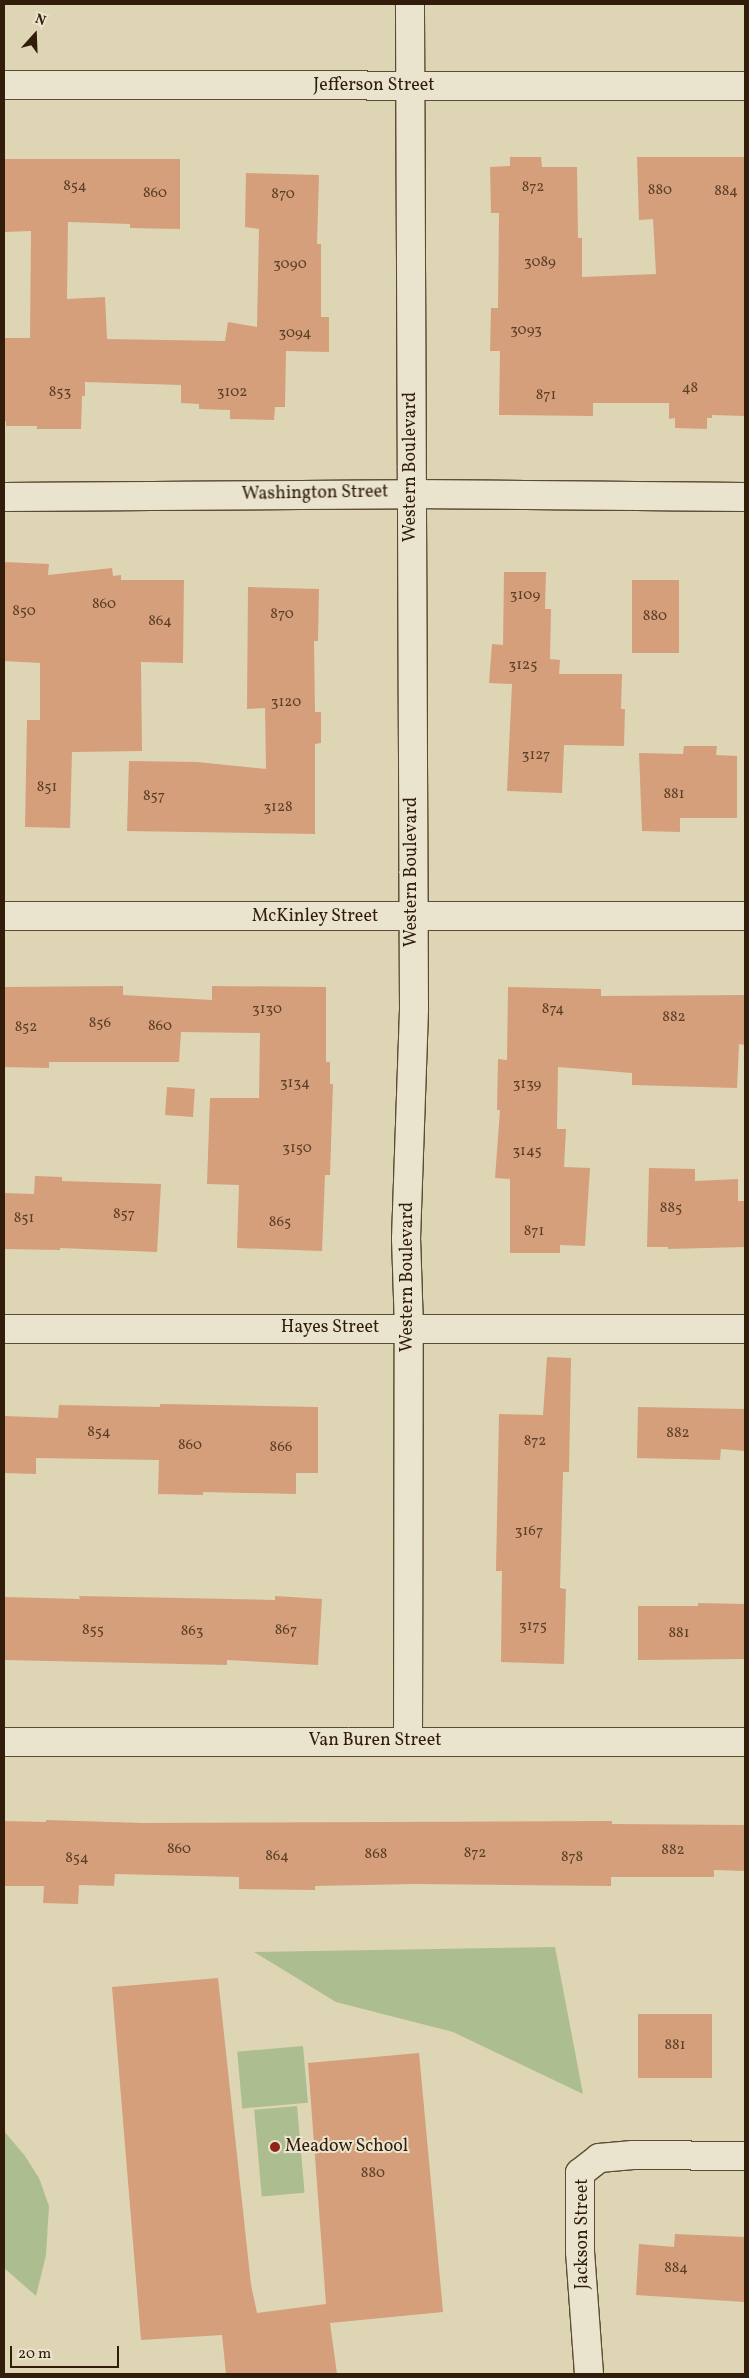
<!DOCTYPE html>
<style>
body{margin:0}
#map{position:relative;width:749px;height:2378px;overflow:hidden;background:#ded5b4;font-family:Vollkorn,serif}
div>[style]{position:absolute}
.green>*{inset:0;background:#acbe90;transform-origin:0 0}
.building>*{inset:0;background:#d59f7b;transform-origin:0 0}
.roads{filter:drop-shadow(1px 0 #5d4b34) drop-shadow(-1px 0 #5d4b34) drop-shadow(0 1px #5d4b34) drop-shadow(0 -1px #5d4b34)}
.minor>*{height:28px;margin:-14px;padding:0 14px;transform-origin:14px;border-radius:14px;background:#eae4ce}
.dots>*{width:14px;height:14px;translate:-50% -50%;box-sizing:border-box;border:2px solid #eae4ce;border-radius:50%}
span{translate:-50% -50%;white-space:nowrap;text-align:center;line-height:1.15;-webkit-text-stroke:4px #eae4ce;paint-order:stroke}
.number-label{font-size:15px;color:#5b3e26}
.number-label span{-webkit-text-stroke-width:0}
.street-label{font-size:18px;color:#321d0a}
.poi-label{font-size:18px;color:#321d0a}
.left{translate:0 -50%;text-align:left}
.frame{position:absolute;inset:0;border:5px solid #321d0a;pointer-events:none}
.north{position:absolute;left:10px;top:10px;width:50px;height:50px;-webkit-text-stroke:4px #eae4ce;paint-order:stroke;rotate:20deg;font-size:14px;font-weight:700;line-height:20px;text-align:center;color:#321d0a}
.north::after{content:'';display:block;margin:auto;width:18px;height:22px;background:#321d0a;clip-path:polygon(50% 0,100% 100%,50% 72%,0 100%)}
.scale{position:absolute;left:10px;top:2346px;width:109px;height:22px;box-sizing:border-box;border:2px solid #321d0a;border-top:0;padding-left:6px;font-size:15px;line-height:18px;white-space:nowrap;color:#321d0a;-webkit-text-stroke:4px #eae4ce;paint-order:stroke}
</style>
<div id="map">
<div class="green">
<i style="clip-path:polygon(555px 1947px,583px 2094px,453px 2032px,336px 2002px,254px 1952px)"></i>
<i style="left:303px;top:2046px;width:57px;height:66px;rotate:85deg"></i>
<i style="left:297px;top:2106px;width:87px;height:43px;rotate:85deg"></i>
<i style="clip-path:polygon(4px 2131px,25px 2156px,39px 2178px,49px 2206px,46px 2255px,36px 2296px,4px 2268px)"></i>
</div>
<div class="building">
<i style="clip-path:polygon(510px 157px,541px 157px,542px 167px,577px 167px,578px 238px,582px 238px,582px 277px,656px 274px,653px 219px,639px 220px,637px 157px,745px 157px,745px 416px,712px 415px,712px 418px,707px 418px,707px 429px,675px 428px,675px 418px,669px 419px,669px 403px,593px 403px,593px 416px,499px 415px,500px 351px,490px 351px,491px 308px,498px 308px,499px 213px,491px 213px,490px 167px,510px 166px)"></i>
<i style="clip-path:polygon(4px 159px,180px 159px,180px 229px,130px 228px,130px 224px,68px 222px,67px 299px,105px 297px,107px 339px,225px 341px,228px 322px,257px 327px,259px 229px,245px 227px,246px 173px,319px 175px,317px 244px,321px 244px,321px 317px,329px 317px,329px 352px,286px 351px,285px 407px,275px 407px,274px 420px,230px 419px,230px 410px,199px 409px,199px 404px,181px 403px,181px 385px,85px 382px,85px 396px,82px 396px,81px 429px,37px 429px,37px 426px,6px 426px,6px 421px,4px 421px,4px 338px,30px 338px,31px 231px,4px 232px)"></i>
<i style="clip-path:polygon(4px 562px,49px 564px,48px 575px,112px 568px,113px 576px,121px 575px,121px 580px,184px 580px,183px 663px,141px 662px,142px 751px,72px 752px,70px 828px,25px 827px,27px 720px,40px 720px,40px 663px,4px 661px)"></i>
<i style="clip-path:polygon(504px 572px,546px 572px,545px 609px,551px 609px,550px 659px,560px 660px,559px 674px,622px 674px,621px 709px,625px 709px,624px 746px,564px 745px,562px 793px,507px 791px,512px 684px,489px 683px,492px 644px,503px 645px)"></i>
<i style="left:632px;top:580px;width:47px;height:73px"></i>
<i style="clip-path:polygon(248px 587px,319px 589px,318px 641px,314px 641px,315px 712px,321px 712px,321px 743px,315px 744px,315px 834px,127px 831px,129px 761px,197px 762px,266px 769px,265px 708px,247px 709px)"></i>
<i style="clip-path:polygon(684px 746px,717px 746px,716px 755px,737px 756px,737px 818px,680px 818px,680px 832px,642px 831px,639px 753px,683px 754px)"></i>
<i style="clip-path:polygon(123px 986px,123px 995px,212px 1000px,212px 986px,326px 987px,326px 1062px,330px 1062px,330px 1084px,333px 1084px,330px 1175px,325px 1175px,322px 1251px,237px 1248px,239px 1185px,207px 1184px,210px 1098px,259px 1098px,260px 1033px,181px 1032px,179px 1062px,49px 1062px,49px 1068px,4px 1067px,4px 987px)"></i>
<i style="clip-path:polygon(508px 987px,601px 989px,601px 996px,745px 995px,745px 1045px,739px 1044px,737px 1088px,632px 1085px,632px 1073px,558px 1067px,557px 1129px,566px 1129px,564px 1167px,590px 1168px,585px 1246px,560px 1245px,560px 1253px,510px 1253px,510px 1179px,495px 1178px,500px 1110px,497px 1110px,498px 1059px,507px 1060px)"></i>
<i style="left:167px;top:1087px;width:28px;height:28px;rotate:4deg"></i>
<i style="clip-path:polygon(649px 1168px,695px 1169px,695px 1181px,738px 1179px,738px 1201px,745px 1201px,745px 1247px,668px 1249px,668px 1247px,647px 1247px)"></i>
<i style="clip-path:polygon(35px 1176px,62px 1177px,62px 1181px,161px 1184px,157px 1252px,60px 1248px,60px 1250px,4px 1249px,4px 1193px,34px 1194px)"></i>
<i style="clip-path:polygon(547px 1357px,571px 1358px,569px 1472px,563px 1472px,560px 1588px,566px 1589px,564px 1664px,501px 1662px,502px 1571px,496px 1571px,499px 1414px,543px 1415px)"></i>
<i style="clip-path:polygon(160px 1404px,318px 1407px,318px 1473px,296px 1473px,296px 1494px,203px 1492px,203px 1495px,158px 1494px,159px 1460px,36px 1458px,36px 1474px,4px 1473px,4px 1416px,58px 1418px,59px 1405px,160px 1407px)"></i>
<i style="clip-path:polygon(638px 1407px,745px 1409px,745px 1451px,721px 1449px,720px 1460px,637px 1458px)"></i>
<i style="clip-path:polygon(79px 1596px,275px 1600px,275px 1596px,322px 1599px,318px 1665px,227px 1660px,227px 1665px,4px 1660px,4px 1597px,80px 1599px)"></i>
<i style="clip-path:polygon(698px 1603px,745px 1604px,745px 1659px,638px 1660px,638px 1606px,698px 1606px)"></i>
<i style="clip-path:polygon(46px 1820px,144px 1823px,612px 1821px,612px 1824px,745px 1825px,745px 1871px,714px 1870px,714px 1877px,611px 1877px,611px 1886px,415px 1884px,315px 1886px,315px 1890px,239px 1889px,239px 1877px,115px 1874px,114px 1886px,79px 1885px,78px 1904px,43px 1903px,44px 1886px,4px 1886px,4px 1821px,46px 1822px)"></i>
<i style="clip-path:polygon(218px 1978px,251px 2285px,257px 2313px,326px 2304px,308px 2063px,419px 2053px,443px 2312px,330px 2323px,337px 2374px,226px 2374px,222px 2335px,141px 2340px,112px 1987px)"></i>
<i style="left:638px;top:2014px;width:74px;height:64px"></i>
<i style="clip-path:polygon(675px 2234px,745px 2237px,745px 2302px,636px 2295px,639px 2244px,674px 2247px)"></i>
</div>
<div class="roads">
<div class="minor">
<i style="left:4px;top:85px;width:741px;rotate:0.08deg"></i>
<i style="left:4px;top:497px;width:407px;rotate:-0.4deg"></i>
<i style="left:411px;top:494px;width:334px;rotate:0.5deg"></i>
<i style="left:4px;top:916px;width:741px"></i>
<i style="left:4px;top:1329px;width:741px"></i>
<i style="left:408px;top:1741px;width:413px;rotate:-89.9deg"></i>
<i style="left:409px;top:1328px;width:89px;rotate:-91.9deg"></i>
<i style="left:406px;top:1239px;width:231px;rotate:-88deg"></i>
<i style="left:414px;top:1008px;width:1004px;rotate:-90.23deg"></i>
<i style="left:4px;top:1742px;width:741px"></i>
<i style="left:589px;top:2374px;width:122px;rotate:-94.2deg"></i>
<i style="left:580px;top:2252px;width:79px;rotate:-90deg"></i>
<i style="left:580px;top:2173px;width:24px;rotate:-38deg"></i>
<i style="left:599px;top:2158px;width:34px;rotate:-5deg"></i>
<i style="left:633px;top:2155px;width:112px;rotate:0.5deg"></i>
</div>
</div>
<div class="dots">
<i style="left:275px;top:2147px;background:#8f2418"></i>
</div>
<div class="number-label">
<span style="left:75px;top:187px">854</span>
<span style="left:533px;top:188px">872</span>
<span style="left:660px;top:191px">880</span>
<span style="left:726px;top:192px">884</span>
<span style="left:155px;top:194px">860</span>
<span style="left:283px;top:195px">870</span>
<span style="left:540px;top:263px">3089</span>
<span style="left:290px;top:265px">3090</span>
<span style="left:526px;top:331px">3093</span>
<span style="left:295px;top:334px">3094</span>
<span style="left:690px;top:389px">48</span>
<span style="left:60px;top:393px">853</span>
<span style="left:232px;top:393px">3102</span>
<span style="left:546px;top:396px">871</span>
<span style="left:525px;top:596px">3109</span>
<span style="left:104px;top:605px">860</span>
<span style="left:24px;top:612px">850</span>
<span style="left:282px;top:615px">870</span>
<span style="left:655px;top:617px">880</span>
<span style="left:160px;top:622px">864</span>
<span style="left:523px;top:666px">3125</span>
<span style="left:286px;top:703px">3120</span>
<span style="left:536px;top:756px">3127</span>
<span style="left:47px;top:788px">851</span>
<span style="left:674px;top:795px">881</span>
<span style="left:154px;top:797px">857</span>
<span style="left:278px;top:808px">3128</span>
<span style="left:267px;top:1010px">3130</span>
<span style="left:553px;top:1010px">874</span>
<span style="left:674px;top:1018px">882</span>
<span style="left:100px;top:1024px">856</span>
<span style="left:160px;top:1027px">860</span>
<span style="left:26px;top:1028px">852</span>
<span style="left:295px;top:1084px">3134</span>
<span style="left:527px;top:1085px">3139</span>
<span style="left:297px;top:1149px">3150</span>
<span style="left:527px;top:1152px">3145</span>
<span style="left:671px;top:1209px">885</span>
<span style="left:124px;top:1215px">857</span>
<span style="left:24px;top:1219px">851</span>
<span style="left:280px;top:1223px">865</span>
<span style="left:534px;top:1232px">871</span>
<span style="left:99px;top:1433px">854</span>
<span style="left:678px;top:1434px">882</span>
<span style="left:535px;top:1442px">872</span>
<span style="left:190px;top:1446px">860</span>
<span style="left:281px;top:1448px">866</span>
<span style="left:529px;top:1532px">3167</span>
<span style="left:533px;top:1627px">3175</span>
<span style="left:93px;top:1631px">855</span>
<span style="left:286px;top:1631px">867</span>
<span style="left:192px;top:1632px">863</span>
<span style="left:679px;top:1634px">881</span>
<span style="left:179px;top:1850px">860</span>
<span style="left:673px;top:1851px">882</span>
<span style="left:475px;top:1854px">872</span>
<span style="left:376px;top:1855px">868</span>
<span style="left:277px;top:1857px">864</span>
<span style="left:572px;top:1858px">878</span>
<span style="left:77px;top:1859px">854</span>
<span style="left:675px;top:2046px">881</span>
<span style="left:373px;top:2174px">880</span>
<span style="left:676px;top:2269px">884</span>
</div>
<div class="street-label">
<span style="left:374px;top:86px">Jefferson Street</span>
<span style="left:411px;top:467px;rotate:-90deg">Western Boulevard</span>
<span style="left:315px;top:494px;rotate:-1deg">Washington Street</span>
<span style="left:412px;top:872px;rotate:-90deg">Western Boulevard</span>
<span style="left:315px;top:917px">McKinley Street</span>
<span style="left:408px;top:1277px;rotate:-90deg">Western Boulevard</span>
<span style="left:330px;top:1328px">Hayes Street</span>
<span style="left:375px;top:1741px">Van Buren Street</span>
<span style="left:583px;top:2234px;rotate:-90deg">Jackson Street</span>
</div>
<div class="poi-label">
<span class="left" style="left:285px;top:2147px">Meadow School</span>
</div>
<div class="frame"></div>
<div class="north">N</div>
<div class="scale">20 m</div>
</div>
